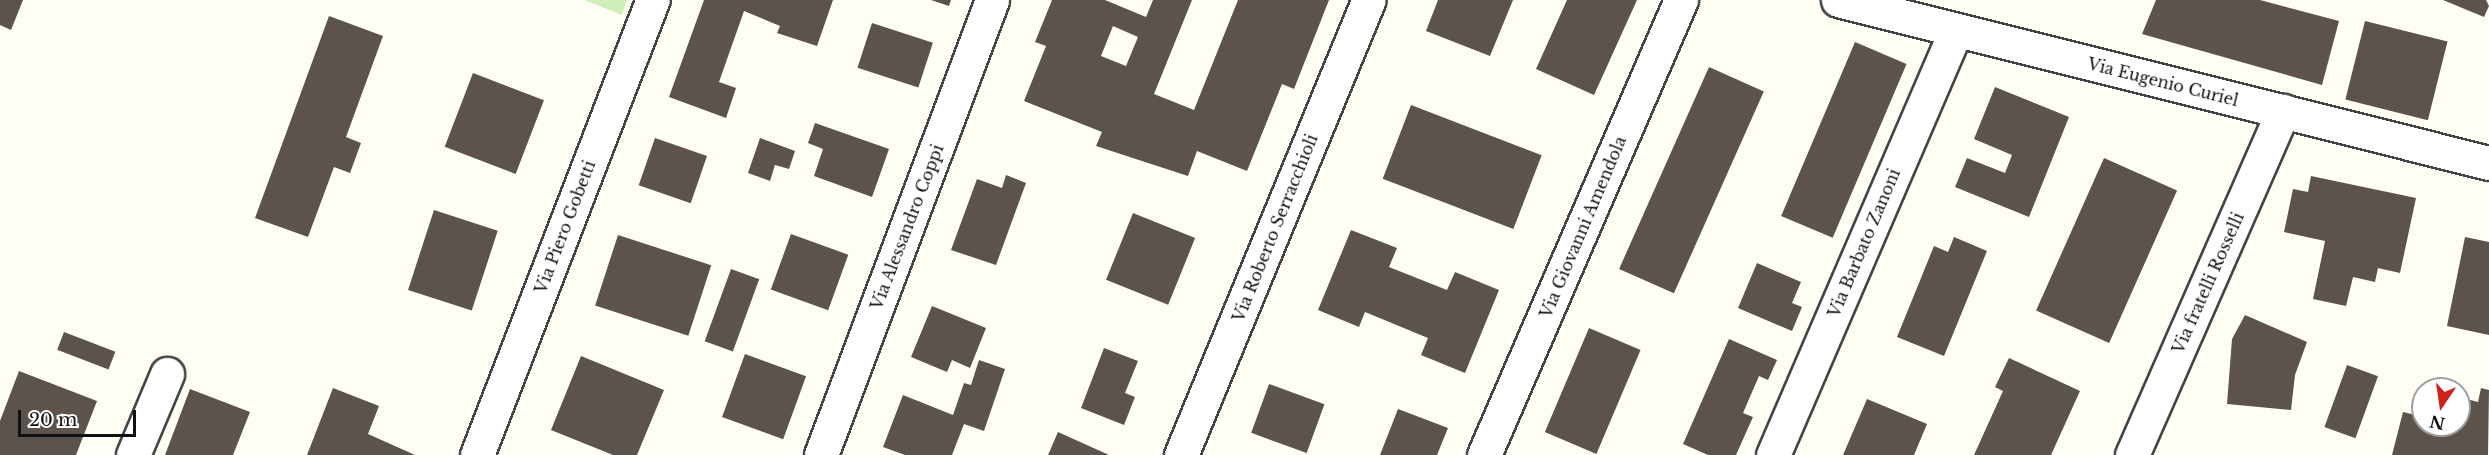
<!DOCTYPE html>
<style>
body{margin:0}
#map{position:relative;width:2489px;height:455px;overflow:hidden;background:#fffef5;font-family:"Libre Baskerville",serif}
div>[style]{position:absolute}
.green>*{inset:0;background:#d0eeb9}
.building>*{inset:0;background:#5b534c;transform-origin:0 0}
.roads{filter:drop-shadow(2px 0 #444) drop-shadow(-2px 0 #444) drop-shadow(0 2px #444) drop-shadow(0 -2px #444)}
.street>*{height:33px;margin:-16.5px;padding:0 16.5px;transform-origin:16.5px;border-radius:16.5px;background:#fff}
span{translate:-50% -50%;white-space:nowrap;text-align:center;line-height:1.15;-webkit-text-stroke:6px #fff;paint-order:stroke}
.street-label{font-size:16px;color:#111}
.north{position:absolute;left:2411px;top:377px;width:60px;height:60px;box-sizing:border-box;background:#fff;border:2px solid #a0a0a0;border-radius:50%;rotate:193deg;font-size:16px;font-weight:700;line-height:24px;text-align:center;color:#111}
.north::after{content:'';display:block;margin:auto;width:21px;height:27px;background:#d0201a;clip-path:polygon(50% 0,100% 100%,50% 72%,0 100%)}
.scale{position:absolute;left:18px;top:410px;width:118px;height:27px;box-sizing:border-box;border:3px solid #111;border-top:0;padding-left:8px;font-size:18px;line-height:21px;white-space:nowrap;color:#111;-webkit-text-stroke:4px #fff;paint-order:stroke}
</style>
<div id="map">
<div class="green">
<i style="clip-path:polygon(584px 0,627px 0,622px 15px)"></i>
</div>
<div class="building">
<i style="clip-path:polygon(0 0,23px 0,11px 30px,0 25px)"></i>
<i style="clip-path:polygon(704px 0,833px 0,817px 46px,777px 33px,780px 26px,744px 11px,719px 82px,736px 88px,726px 118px,669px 97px)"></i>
<i style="clip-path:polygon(931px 0,951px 0,949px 6px)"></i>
<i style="clip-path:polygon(evenodd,1052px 0,1105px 0,1146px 17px,1153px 0,1192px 0,1154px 94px,1194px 110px,1238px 0,1329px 0,1294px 89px,1282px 84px,1247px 171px,1197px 151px,1188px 176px,1096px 146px,1102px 132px,1024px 101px,1046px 46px,1035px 42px,1052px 0,1113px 26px,1138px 37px,1126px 66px,1101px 56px,1113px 26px)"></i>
<i style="clip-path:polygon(1438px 0,1513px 0,1490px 56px,1426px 31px)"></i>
<i style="clip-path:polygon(1567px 0,1637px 0,1594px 95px,1536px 69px)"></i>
<i style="clip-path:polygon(2156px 0,2260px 0,2339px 21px,2322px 85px,2142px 34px)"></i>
<i style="clip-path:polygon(2443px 0,2486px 0,2489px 6px,2484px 17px)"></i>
<i style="clip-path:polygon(329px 16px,383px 36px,346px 137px,361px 143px,350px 173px,334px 167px,308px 237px,255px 218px)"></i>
<i style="left:2365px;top:21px;width:85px;height:81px;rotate:14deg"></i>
<i style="left:872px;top:23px;width:64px;height:47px;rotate:18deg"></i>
<i style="left:1855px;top:42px;width:56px;height:189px;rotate:23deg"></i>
<i style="left:1709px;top:67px;width:60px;height:221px;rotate:24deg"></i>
<i style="left:473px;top:73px;width:76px;height:79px;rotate:21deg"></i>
<i style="clip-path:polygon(1995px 87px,2069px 117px,2029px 217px,1955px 187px,1967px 158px,2005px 173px,2012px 155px,1974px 139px)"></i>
<i style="left:1411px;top:105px;width:140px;height:79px;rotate:21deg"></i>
<i style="clip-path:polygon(815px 123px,889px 149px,872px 197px,814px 176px,823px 149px,808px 143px)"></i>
<i style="left:655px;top:138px;width:55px;height:50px;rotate:19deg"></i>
<i style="clip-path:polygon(760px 138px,795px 151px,789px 169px,775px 165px,770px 181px,748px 173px)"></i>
<i style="left:2104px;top:158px;width:80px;height:167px;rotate:24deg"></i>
<i style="clip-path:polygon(1006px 175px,1026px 183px,996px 265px,951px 250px,977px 179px,1002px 188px)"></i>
<i style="clip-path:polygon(2311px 176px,2416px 198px,2400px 273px,2378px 268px,2375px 282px,2353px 277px,2346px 306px,2313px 299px,2325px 241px,2284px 232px,2293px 189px,2308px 192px)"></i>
<i style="left:434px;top:210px;width:67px;height:84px;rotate:18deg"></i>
<i style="left:1133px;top:213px;width:67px;height:72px;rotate:22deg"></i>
<i style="clip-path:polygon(1351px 230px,1397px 248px,1389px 267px,1447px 290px,1455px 272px,1499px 290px,1465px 373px,1421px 355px,1428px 338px,1365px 312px,1359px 327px,1318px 310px)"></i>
<i style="left:791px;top:234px;width:61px;height:59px;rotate:20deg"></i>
<i style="left:618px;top:235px;width:98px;height:74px;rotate:18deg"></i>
<i style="clip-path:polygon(1954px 237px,1987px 251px,1944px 356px,1897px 337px,1934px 246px,1948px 252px)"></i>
<i style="clip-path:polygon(2465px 237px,2489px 242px,2489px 335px,2447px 326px)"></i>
<i style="clip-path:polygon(1757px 263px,1801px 282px,1792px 303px,1802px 307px,1792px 331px,1738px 308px)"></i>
<i style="left:731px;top:269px;width:30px;height:77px;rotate:20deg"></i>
<i style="clip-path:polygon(932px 306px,986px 328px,970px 368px,952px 360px,947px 372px,911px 357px)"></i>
<i style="clip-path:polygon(2245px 315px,2307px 342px,2295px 375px,2291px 410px,2227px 404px,2232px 339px)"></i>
<i style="left:1589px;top:328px;width:56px;height:113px;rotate:23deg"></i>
<i style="left:64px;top:332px;width:55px;height:19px;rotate:21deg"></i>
<i style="clip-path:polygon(1729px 339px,1777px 360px,1768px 380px,1759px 376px,1743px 413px,1753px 417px,1736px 455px,1708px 455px,1683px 444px)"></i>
<i style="clip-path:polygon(1104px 348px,1138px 361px,1125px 393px,1135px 397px,1124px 425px,1081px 408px)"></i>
<i style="left:745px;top:354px;width:65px;height:67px;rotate:20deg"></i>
<i style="clip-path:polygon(581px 356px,664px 390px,637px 455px,613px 455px,551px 430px)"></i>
<i style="clip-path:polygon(2009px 358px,2080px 391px,2051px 455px,1974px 455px,2003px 391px,1995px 387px)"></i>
<i style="clip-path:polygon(979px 360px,1005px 369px,984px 431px,964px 424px,952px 455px,905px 455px,883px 447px,903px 395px,953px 415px,964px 383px,971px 385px)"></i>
<i style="left:2347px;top:365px;width:33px;height:66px;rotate:20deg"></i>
<i style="clip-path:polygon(19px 371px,97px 401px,76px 455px,0 455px,0 421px)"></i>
<i style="left:1269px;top:384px;width:59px;height:52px;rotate:20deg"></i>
<i style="clip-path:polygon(333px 388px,379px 406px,368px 434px,415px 455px,307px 455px)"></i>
<i style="clip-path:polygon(2481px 388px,2489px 390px,2488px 455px,2392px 455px,2403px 412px,2420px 416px,2423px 407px,2423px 425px,2459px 425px,2459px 397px,2478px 402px)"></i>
<i style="clip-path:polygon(190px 389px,250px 412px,233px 455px,165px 455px)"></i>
<i style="clip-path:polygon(1867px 399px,1927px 424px,1914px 455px,1843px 455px)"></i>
<i style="clip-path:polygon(1398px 409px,1448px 428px,1437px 455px,1380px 455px)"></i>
<i style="clip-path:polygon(1058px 432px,1109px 455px,1048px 455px)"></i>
</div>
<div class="roads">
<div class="street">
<i style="left:1838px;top:0;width:671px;rotate:14.06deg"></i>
<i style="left:133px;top:455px;width:88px;rotate:-67.2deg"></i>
<i style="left:477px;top:455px;width:488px;rotate:-68.9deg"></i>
<i style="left:821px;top:455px;width:486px;rotate:-69.4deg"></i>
<i style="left:1181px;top:455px;width:492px;rotate:-67.6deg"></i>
<i style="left:1484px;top:455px;width:496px;rotate:-66.6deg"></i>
<i style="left:1773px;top:455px;width:462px;rotate:-66.7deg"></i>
<i style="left:2132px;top:455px;width:376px;rotate:-66.3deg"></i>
</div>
</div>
<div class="street-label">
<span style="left:2163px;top:82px;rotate:14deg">Via Eugenio Curiel</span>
<span style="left:565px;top:227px;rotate:-69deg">Via Piero Gobetti</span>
<span style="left:907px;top:227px;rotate:-69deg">Via Alessandro Coppi</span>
<span style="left:1583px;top:227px;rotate:-67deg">Via Giovanni Amendola</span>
<span style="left:1275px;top:228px;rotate:-68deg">Via Roberto Serracchioli</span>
<span style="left:1864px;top:243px;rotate:-67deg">Via Barbato Zanoni</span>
<span style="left:2208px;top:283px;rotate:-66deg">Via fratelli Rosselli</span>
</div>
<div class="north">N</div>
<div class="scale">20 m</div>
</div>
